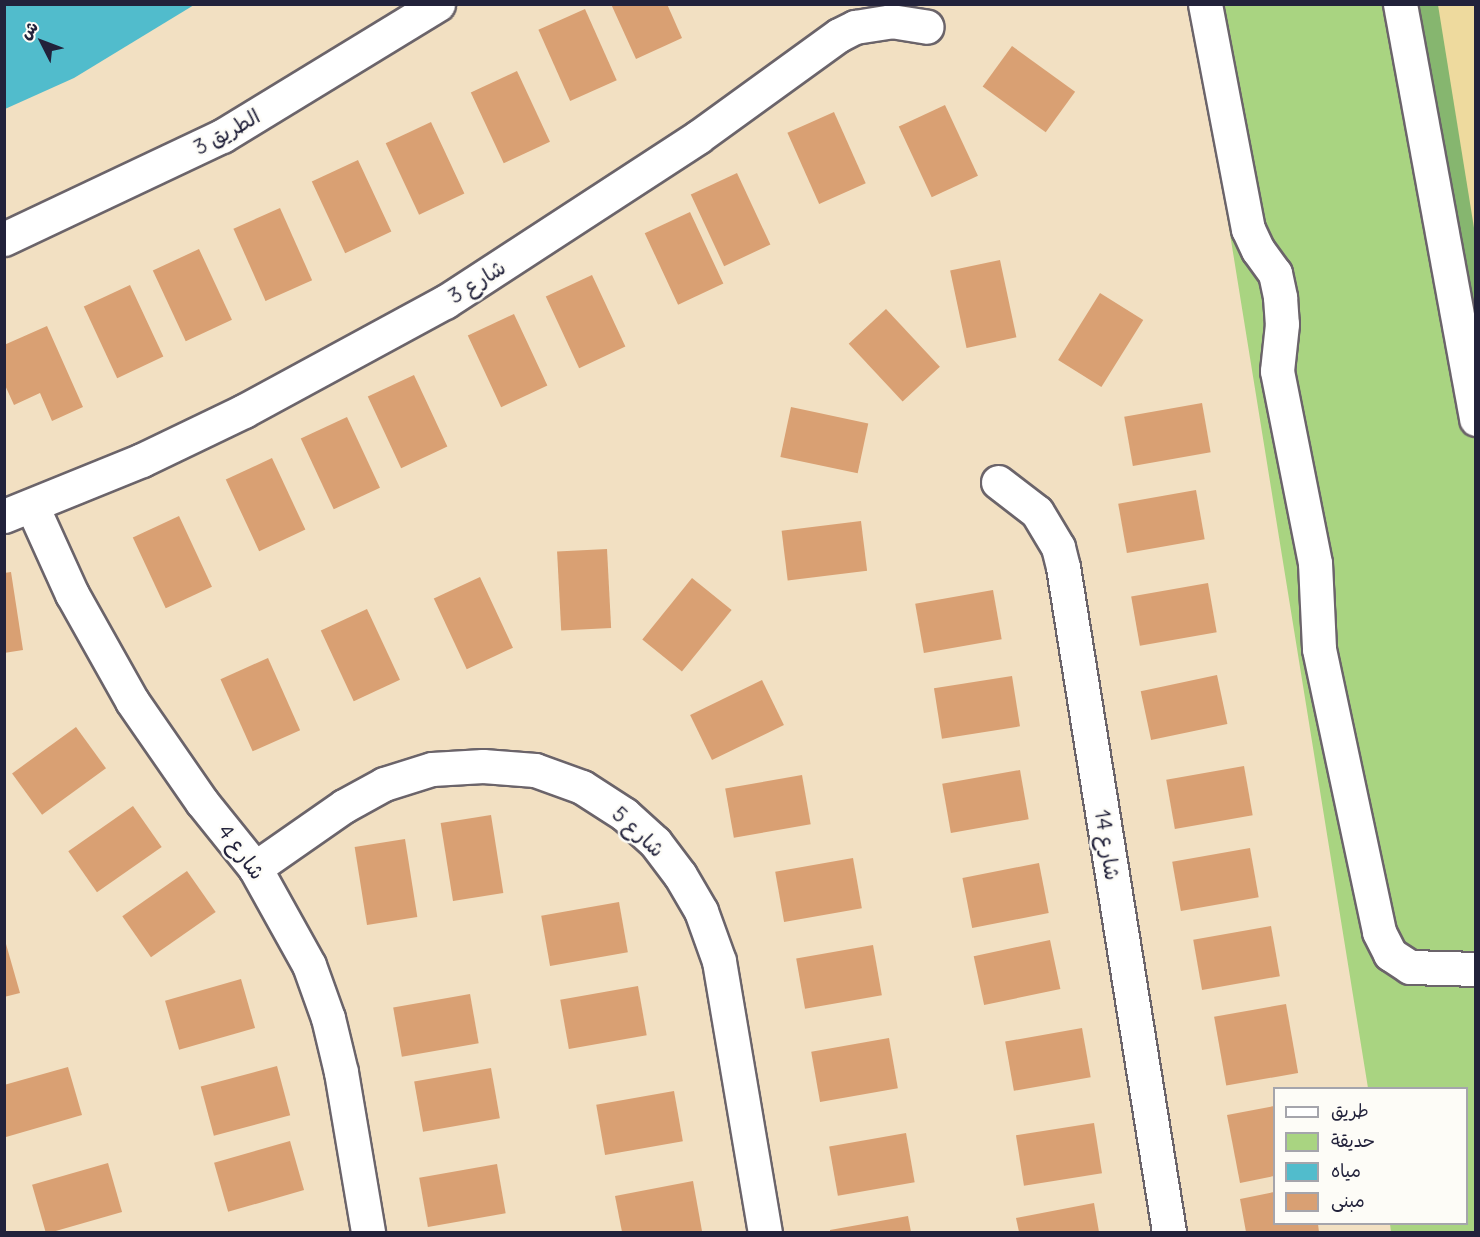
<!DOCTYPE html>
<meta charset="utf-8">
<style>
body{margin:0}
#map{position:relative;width:1480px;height:1237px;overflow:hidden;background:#f2e0c2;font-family:Delius,"Playpen Sans Arabic",sans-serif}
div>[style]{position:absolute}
.green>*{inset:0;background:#a9d481}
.forest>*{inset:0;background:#86b66f}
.sand>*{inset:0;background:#eeda9e}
.water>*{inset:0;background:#51bccc}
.building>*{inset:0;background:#d9a073;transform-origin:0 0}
.roads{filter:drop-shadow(2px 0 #6b646a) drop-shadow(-2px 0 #6b646a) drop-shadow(0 2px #6b646a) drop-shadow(0 -2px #6b646a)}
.minor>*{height:33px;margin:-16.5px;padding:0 16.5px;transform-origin:16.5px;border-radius:16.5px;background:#fff}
span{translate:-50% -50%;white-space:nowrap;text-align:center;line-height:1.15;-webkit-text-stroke:5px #fdfcf7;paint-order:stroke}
.street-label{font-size:21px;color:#22223b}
.frame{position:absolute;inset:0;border:6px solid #22223b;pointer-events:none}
.legend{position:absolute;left:1273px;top:1087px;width:195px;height:138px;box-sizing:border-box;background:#fdfcf7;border:2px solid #a5a5ac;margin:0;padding:8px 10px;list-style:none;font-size:18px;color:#22223b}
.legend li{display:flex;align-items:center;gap:12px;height:30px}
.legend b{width:30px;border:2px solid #a5a5ac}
.north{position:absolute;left:12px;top:12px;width:60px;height:60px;-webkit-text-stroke:4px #fdfcf7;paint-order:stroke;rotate:312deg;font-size:16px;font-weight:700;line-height:24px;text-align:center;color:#22223b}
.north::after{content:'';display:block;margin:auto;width:21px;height:27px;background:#22223b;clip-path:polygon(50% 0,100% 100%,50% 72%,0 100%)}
</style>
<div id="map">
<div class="green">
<i style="clip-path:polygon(1193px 5px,1438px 5px,1476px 234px,1475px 1232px,1391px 1232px,1390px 1224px,1466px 1224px,1466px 1088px,1368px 1088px)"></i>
</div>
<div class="forest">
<i style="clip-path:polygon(1400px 5px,1459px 5px,1476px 105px,1475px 419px)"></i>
</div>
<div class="sand">
<i style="clip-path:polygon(1438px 5px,1475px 5px,1475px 234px)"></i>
</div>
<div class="water">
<i style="clip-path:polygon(4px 5px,5px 4px,194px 5px,74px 78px,5px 109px)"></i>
</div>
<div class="building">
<i style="clip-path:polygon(611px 4px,667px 4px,682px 38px,636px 59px)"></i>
<i style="left:585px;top:9px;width:78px;height:51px;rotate:66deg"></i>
<i style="left:1012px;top:46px;width:78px;height:50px;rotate:36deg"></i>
<i style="left:517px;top:71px;width:78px;height:51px;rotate:65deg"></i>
<i style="left:945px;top:105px;width:78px;height:51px;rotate:65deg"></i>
<i style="left:834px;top:112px;width:78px;height:51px;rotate:66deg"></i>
<i style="left:431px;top:122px;width:79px;height:50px;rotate:65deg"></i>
<i style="left:358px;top:160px;width:79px;height:51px;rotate:65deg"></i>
<i style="left:737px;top:173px;width:79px;height:51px;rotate:65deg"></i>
<i style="left:280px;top:208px;width:79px;height:51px;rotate:66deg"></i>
<i style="left:690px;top:212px;width:79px;height:50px;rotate:65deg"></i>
<i style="left:199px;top:249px;width:78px;height:51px;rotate:65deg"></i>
<i style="left:1000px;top:260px;width:79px;height:51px;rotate:78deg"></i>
<i style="left:592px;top:275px;width:79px;height:51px;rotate:65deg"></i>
<i style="left:130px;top:285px;width:79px;height:51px;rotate:65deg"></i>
<i style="left:1100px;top:293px;width:51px;height:79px;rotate:32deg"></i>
<i style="left:886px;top:309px;width:79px;height:51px;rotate:47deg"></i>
<i style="left:514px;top:314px;width:79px;height:51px;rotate:65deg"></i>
<i style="clip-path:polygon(47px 326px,83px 407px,52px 421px,40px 393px,14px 405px,4px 383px,4px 345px)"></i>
<i style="left:414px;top:375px;width:79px;height:51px;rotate:65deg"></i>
<i style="left:1202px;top:403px;width:50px;height:79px;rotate:80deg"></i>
<i style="left:791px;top:407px;width:79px;height:51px;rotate:12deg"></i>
<i style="left:347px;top:417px;width:78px;height:51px;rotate:65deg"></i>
<i style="left:272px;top:458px;width:79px;height:51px;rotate:65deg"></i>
<i style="left:1196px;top:490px;width:50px;height:79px;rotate:80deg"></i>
<i style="left:179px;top:516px;width:78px;height:51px;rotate:65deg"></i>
<i style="left:861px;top:521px;width:50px;height:80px;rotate:83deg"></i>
<i style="left:607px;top:549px;width:79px;height:50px;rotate:87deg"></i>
<i style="clip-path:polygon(11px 572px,23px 650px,4px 653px,4px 573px)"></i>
<i style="left:480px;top:577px;width:78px;height:51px;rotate:65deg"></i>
<i style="left:692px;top:578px;width:51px;height:79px;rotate:39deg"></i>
<i style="left:1208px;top:583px;width:50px;height:78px;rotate:80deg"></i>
<i style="left:993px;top:590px;width:50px;height:79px;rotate:80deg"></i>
<i style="left:367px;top:609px;width:78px;height:51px;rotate:65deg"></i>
<i style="left:268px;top:658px;width:79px;height:52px;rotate:66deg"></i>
<i style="left:1217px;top:675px;width:50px;height:78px;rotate:78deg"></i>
<i style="left:1012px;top:676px;width:51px;height:79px;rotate:81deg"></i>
<i style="left:762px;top:680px;width:50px;height:80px;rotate:64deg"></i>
<i style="left:76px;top:727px;width:51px;height:79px;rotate:54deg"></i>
<i style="left:1244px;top:766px;width:50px;height:79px;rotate:80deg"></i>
<i style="left:1020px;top:770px;width:50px;height:79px;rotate:80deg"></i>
<i style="left:802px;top:775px;width:50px;height:78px;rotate:80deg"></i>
<i style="left:133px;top:806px;width:50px;height:79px;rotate:55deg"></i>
<i style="left:491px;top:815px;width:79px;height:51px;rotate:81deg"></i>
<i style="left:405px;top:839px;width:79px;height:51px;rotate:81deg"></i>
<i style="left:1250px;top:848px;width:50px;height:79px;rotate:80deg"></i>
<i style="left:853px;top:858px;width:51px;height:79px;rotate:80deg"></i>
<i style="left:1039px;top:863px;width:51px;height:78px;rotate:79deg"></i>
<i style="left:187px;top:871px;width:50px;height:79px;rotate:55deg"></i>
<i style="left:619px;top:902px;width:51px;height:79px;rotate:80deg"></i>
<i style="left:1271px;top:926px;width:51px;height:79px;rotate:80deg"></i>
<i style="left:1050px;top:940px;width:50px;height:78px;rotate:78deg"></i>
<i style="clip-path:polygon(6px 944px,20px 993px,4px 997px,4px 945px)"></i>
<i style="left:873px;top:945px;width:51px;height:78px;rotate:80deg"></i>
<i style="left:241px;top:979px;width:51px;height:79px;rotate:74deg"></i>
<i style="left:638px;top:986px;width:50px;height:79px;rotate:80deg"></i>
<i style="left:470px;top:994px;width:50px;height:78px;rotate:80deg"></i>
<i style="left:1286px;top:1004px;width:70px;height:73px;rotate:80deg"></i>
<i style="left:1082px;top:1028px;width:50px;height:78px;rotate:80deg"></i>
<i style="left:889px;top:1038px;width:51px;height:79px;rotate:80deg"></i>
<i style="left:277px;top:1066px;width:51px;height:79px;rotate:75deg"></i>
<i style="clip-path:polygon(68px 1067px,82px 1115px,6px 1137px,4px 1085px)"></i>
<i style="left:491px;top:1068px;width:51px;height:78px;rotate:80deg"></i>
<i style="left:674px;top:1091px;width:51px;height:79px;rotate:80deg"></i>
<i style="clip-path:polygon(1274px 1106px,1274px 1176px,1240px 1183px,1227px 1115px)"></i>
<i style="left:1094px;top:1123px;width:51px;height:79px;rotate:81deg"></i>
<i style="left:906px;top:1133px;width:50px;height:78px;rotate:80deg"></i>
<i style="left:290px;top:1141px;width:51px;height:79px;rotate:74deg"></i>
<i style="left:108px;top:1163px;width:51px;height:79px;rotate:74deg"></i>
<i style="left:497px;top:1164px;width:50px;height:79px;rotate:80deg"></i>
<i style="clip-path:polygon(693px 1181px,702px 1231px,622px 1232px,615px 1196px)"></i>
<i style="clip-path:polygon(1274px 1192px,1274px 1224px,1318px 1224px,1319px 1232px,1246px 1232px,1240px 1199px)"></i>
<i style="clip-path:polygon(1094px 1203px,1099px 1232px,1019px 1232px,1016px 1218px)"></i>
<i style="clip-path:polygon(908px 1216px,911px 1232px,830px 1232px,830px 1230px)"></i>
</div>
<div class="roads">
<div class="minor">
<i style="left:1205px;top:4px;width:229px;rotate:79.2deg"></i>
<i style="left:1248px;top:229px;width:23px;rotate:65deg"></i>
<i style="left:1258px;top:250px;width:29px;rotate:54deg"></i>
<i style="left:1275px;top:273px;width:25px;rotate:78deg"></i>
<i style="left:1280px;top:297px;width:27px;rotate:86deg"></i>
<i style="left:1282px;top:324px;width:47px;rotate:96.1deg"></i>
<i style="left:1277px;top:371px;width:196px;rotate:78.8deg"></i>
<i style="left:1315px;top:563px;width:86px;rotate:87.3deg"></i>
<i style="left:1319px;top:649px;width:289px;rotate:78deg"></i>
<i style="left:1379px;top:932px;width:25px;rotate:63deg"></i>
<i style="left:1390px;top:954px;width:24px;rotate:33deg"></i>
<i style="left:1410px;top:967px;width:66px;rotate:1.7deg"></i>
<i style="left:1400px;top:4px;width:422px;rotate:79.6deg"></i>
<i style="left:4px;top:239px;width:241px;rotate:-25.3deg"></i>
<i style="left:222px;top:136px;width:253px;rotate:-31.4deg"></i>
<i style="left:998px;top:482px;width:49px;rotate:37.6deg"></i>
<i style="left:1037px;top:512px;width:41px;rotate:59deg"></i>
<i style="left:1058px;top:547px;width:21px;rotate:76deg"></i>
<i style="left:1063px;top:567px;width:673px;rotate:80.94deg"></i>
<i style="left:32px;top:506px;width:97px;rotate:65.6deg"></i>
<i style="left:72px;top:594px;width:123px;rotate:60.7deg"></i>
<i style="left:132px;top:701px;width:123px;rotate:55.3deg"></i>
<i style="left:202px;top:802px;width:85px;rotate:51.2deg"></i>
<i style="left:255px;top:868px;width:111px;rotate:60.9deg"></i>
<i style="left:309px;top:965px;width:56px;rotate:70.3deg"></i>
<i style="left:328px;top:1018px;width:56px;rotate:76.5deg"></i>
<i style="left:341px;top:1072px;width:162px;rotate:80.4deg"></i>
<i style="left:4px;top:516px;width:149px;rotate:-22.1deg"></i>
<i style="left:142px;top:460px;width:113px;rotate:-25.7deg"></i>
<i style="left:244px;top:411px;width:229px;rotate:-28.5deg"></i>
<i style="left:445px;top:302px;width:302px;rotate:-33.1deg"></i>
<i style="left:698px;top:137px;width:174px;rotate:-35.9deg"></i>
<i style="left:839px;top:35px;width:18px;rotate:-27deg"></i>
<i style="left:855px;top:27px;width:36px;rotate:-9deg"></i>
<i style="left:891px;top:21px;width:36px;rotate:9deg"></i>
<i style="left:255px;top:868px;width:108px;rotate:-34.9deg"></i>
<i style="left:344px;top:806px;width:46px;rotate:-28.8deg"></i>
<i style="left:384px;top:784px;width:50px;rotate:-17.4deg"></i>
<i style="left:432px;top:769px;width:51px;rotate:-3.4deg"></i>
<i style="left:483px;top:766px;width:52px;rotate:4.4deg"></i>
<i style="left:535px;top:770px;width:50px;rotate:19.9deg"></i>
<i style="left:582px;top:787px;width:50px;rotate:32.7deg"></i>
<i style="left:624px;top:814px;width:42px;rotate:42.1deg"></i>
<i style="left:655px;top:842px;width:41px;rotate:52.9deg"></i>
<i style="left:680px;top:875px;width:42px;rotate:59.7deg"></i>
<i style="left:701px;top:911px;width:53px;rotate:70.2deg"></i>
<i style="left:719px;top:961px;width:275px;rotate:80.4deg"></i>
</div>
</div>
<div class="street-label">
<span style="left:227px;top:132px;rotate:-29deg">3 الطريق</span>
<span style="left:477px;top:282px;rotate:-32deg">شارع 3</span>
<span style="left:638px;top:832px;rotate:43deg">شارع 5</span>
<span style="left:1107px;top:845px;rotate:81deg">شارع 14</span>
<span style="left:241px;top:852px;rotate:53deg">شارع 4</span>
</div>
<div class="frame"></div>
<ul class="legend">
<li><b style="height:8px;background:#fff"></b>طريق</li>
<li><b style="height:16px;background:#a9d481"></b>حديقة</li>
<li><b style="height:16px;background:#51bccc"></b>مياه</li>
<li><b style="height:16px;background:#d9a073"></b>مبنى</li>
</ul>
<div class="north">ش</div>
</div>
